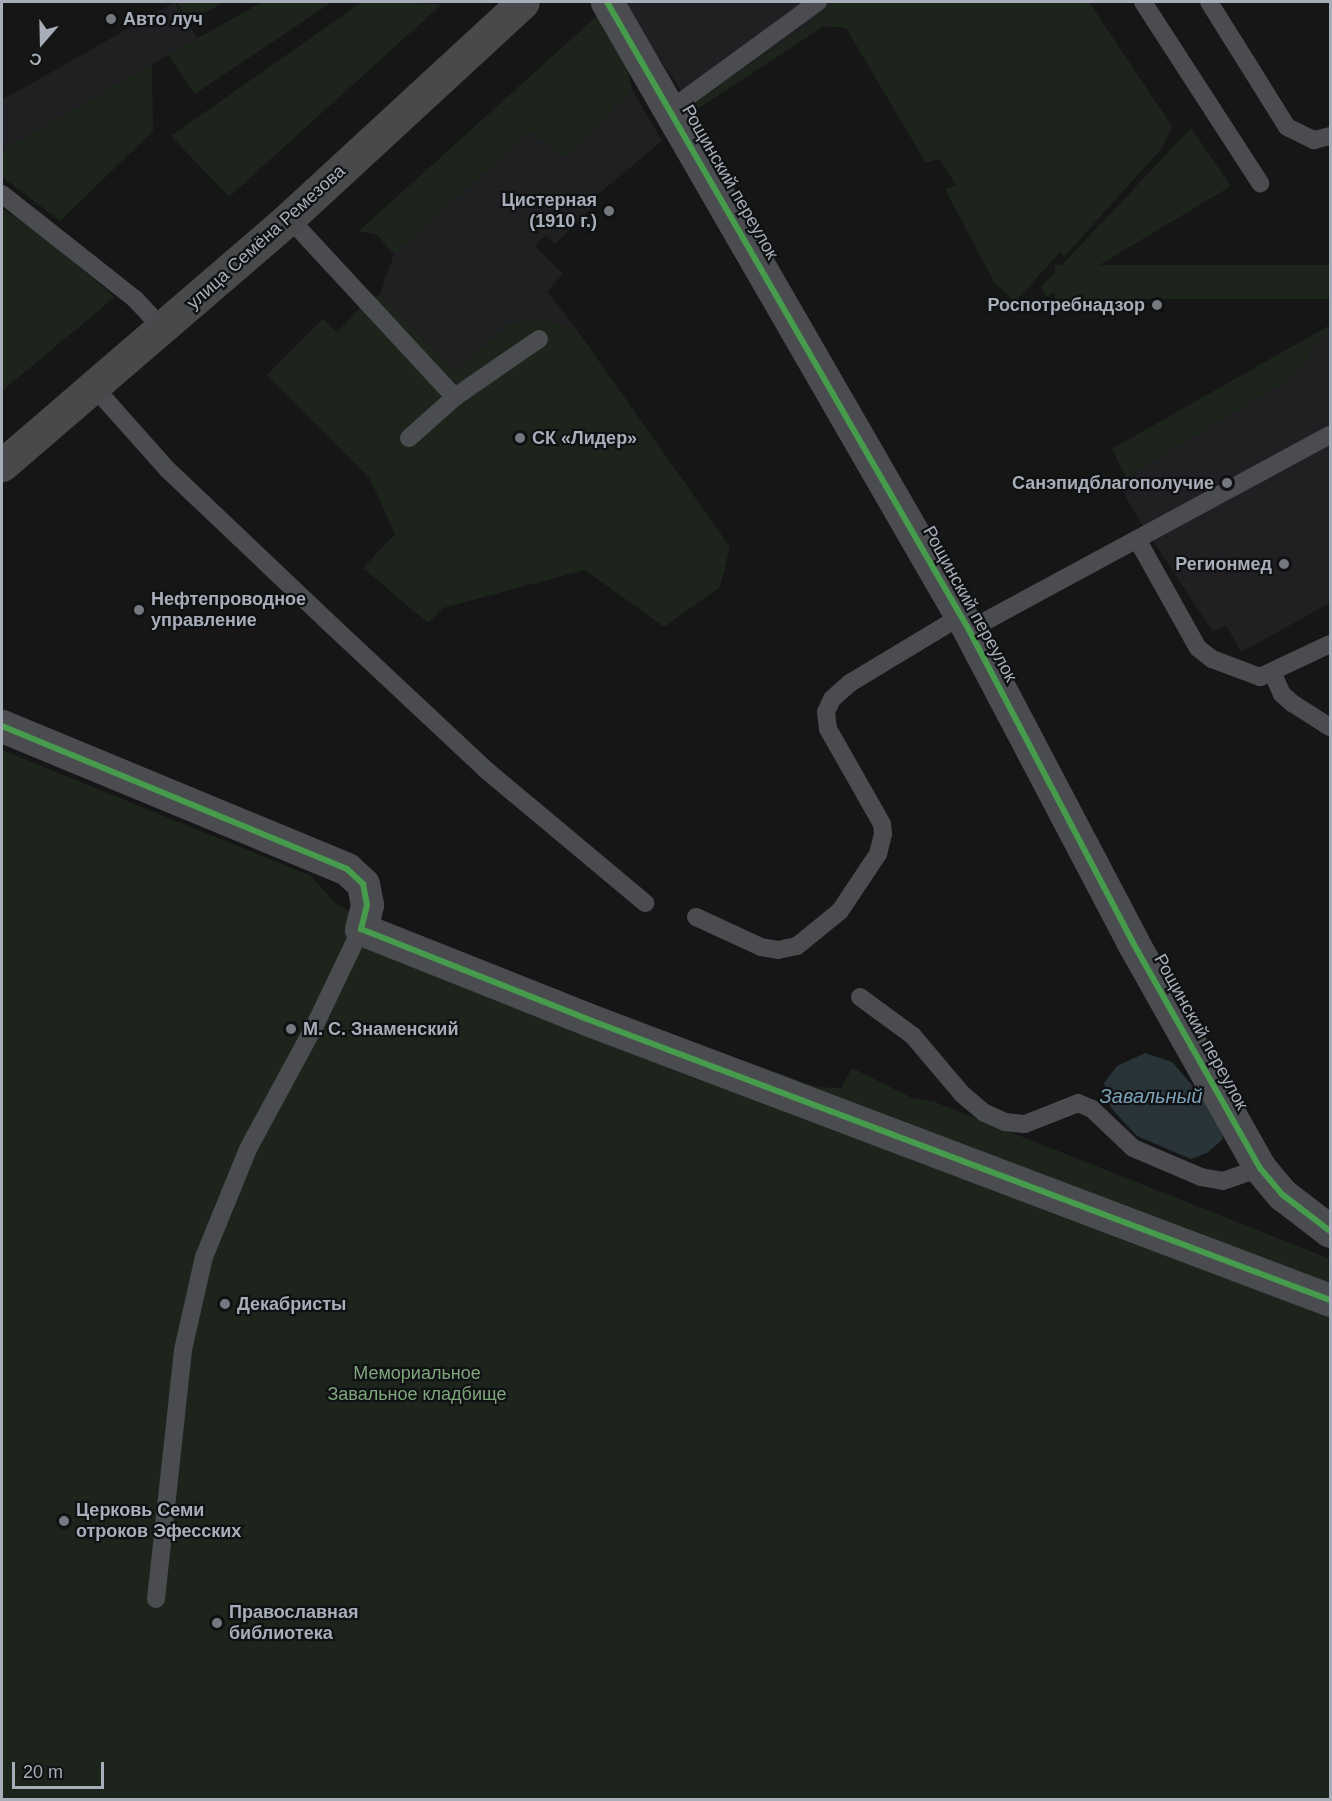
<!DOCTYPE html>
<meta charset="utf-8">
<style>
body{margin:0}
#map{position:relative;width:1332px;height:1801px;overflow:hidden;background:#161617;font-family:Arial,sans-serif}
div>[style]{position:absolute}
.built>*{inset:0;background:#202023}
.green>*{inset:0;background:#1c241c;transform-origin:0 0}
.water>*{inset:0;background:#293439}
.service>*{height:18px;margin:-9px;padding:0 9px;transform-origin:9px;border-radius:9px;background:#4a4c50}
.minor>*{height:33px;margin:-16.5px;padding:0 16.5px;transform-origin:16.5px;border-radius:16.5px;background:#4a4c50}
.primary>*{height:33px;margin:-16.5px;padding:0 16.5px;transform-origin:16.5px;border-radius:16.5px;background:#48494b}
.cycleway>*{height:6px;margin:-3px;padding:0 3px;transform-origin:3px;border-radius:3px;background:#469c4c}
.dots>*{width:16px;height:16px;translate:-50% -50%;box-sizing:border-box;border:3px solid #101113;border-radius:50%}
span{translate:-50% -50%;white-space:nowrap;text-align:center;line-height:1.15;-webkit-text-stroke:4.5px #101113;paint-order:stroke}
.poi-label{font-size:18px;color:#a7aeb9;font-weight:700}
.left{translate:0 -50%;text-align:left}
.right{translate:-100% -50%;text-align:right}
.street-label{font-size:18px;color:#a7aeb9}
.park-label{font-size:18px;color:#7fa57c}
.water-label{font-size:20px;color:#7ba1b6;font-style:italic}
.frame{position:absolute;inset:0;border:3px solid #a7aeb9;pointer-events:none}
.north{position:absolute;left:12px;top:12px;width:60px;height:60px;-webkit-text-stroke:4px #101113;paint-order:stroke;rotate:200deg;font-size:16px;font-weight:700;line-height:24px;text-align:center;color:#a7aeb9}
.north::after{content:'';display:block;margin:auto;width:21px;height:27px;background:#a7aeb9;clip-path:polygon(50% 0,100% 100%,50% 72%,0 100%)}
.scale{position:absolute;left:12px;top:1762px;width:92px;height:27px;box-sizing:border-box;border:3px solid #a7aeb9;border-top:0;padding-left:8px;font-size:18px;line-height:21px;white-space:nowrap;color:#a7aeb9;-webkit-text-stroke:4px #101113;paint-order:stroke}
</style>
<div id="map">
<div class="built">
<i style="clip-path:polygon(175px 2px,197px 38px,2px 151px,2px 100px)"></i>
<i style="clip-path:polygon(621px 2px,834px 2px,807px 26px,696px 100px,696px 110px,689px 115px,681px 90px)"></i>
<i style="clip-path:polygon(627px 68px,632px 89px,662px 141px,590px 201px,591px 209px,555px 244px,546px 235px,535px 246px,563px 274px,547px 291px,577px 330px,543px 318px,510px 323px,456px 373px,380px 294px,394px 254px,377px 235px,359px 231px)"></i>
<i style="clip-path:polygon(1330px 325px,1330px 603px,1241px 652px,1226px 625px,1213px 632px,1137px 517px,1122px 490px,1126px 477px,1112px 449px)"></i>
</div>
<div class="green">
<i style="clip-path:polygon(177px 2px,225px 2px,188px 22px)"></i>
<i style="clip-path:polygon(262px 2px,332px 2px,195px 94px,168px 55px)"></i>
<i style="clip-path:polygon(362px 2px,442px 4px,229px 197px,171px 136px)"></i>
<i style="clip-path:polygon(834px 2px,1089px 2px,1172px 126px,1162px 148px,1064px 257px,1061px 251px,1015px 302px,994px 282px,945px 189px,956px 185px,939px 159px,926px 163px,846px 28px,824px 26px,696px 110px,696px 100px,807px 26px)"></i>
<i style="clip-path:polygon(598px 15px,627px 68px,632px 89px,565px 157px,530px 132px,394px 254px,377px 235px,359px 231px)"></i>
<i style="clip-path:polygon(152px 64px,153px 131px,60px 221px,2px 177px,2px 151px)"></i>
<i style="clip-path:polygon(1191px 128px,1231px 186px,1046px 297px,1041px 287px)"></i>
<i style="clip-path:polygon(2px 209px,30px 226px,115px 297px,2px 391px)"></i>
<i style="left:1330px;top:265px;width:34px;height:275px;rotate:90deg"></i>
<i style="clip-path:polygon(380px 294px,456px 373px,510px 323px,542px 318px,577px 330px,730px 547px,720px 587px,664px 627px,585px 570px,443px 608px,428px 623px,363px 568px,395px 534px,370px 479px,267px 375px,323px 319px,337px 332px,368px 300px)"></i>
<i style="clip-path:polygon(1330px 325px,1294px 377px,1126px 477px,1112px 449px)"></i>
<i style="clip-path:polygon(2px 750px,311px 876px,336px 904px,392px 934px,817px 1087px,841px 1088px,852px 1068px,912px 1098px,935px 1102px,1330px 1259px,1330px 1799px,2px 1799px)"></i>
</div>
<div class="water">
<i style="clip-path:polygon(1145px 1053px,1172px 1062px,1218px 1115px,1223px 1139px,1207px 1153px,1191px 1159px,1137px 1136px,1111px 1108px,1104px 1083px,1117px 1066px)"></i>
</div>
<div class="service">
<i style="left:1143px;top:2px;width:216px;rotate:57.1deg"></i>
<i style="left:1209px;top:2px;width:147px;rotate:58deg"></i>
<i style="left:1287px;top:127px;width:30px;rotate:26deg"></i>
<i style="left:1314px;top:140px;width:16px;rotate:-14deg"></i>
<i style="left:671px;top:109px;width:182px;rotate:-36.1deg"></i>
<i style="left:2px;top:194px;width:169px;rotate:38.3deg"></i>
<i style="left:135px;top:299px;width:41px;rotate:47deg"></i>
<i style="left:289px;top:218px;width:244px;rotate:47.2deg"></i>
<i style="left:94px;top:387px;width:110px;rotate:48.3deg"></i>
<i style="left:167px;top:469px;width:219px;rotate:43.5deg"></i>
<i style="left:326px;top:620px;width:218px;rotate:43.1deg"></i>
<i style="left:485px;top:769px;width:209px;rotate:39.9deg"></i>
<i style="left:409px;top:438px;width:62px;rotate:-41.7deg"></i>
<i style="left:455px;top:397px;width:102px;rotate:-34.6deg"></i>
<i style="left:1137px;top:539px;width:125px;rotate:60.8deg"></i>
<i style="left:1198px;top:648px;width:18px;rotate:38deg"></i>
<i style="left:1212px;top:659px;width:51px;rotate:20.6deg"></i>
<i style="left:1260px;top:677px;width:77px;rotate:-25.2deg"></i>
<i style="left:969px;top:630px;width:410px;rotate:-28.4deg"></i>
<i style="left:1273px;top:674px;width:22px;rotate:66deg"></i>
<i style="left:1282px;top:694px;width:13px;rotate:42deg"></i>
<i style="left:1292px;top:703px;width:45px;rotate:32.3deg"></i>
<i style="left:696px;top:917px;width:72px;rotate:24.8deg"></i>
<i style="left:761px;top:947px;width:17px;rotate:10deg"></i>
<i style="left:778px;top:950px;width:19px;rotate:-12deg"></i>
<i style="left:797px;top:946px;width:55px;rotate:-39.1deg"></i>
<i style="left:840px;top:911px;width:69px;rotate:-56.3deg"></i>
<i style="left:878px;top:854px;width:21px;rotate:-76deg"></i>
<i style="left:883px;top:834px;width:10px;rotate:-96deg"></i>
<i style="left:882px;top:824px;width:109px;rotate:-119.6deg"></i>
<i style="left:828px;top:729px;width:17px;rotate:-97deg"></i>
<i style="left:826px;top:712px;width:14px;rotate:-65deg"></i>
<i style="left:832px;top:699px;width:24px;rotate:-42deg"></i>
<i style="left:850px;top:683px;width:130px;rotate:-31.1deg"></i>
<i style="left:860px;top:997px;width:66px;rotate:36.3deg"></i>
<i style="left:913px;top:1036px;width:76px;rotate:49.8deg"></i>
<i style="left:962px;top:1094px;width:30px;rotate:40deg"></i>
<i style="left:985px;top:1113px;width:22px;rotate:24deg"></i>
<i style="left:1005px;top:1122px;width:20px;rotate:6deg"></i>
<i style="left:1025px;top:1124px;width:57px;rotate:-21.6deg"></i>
<i style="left:1078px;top:1103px;width:15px;rotate:23deg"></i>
<i style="left:1092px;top:1109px;width:57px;rotate:43.6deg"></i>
<i style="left:1133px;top:1148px;width:74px;rotate:23.1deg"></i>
<i style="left:1201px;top:1177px;width:22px;rotate:10deg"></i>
<i style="left:1223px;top:1181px;width:39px;rotate:-19deg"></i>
<i style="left:156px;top:1599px;width:250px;rotate:-83.8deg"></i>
<i style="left:183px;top:1350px;width:95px;rotate:-77.3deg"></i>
<i style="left:204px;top:1257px;width:117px;rotate:-67.8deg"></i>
<i style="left:248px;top:1149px;width:141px;rotate:-61.6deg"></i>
<i style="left:315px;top:1025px;width:106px;rotate:-64.4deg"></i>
</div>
<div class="minor">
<i style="left:607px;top:2px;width:725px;rotate:60.04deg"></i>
<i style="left:969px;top:630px;width:351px;rotate:62.3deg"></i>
<i style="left:1132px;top:941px;width:261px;rotate:60.6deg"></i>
<i style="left:1260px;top:1168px;width:35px;rotate:50deg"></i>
<i style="left:1283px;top:1195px;width:59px;rotate:37.5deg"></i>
<i style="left:2px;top:726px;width:373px;rotate:22.5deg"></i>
<i style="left:347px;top:869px;width:22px;rotate:43deg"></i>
<i style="left:363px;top:884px;width:21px;rotate:79deg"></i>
<i style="left:367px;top:905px;width:25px;rotate:104deg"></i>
<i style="left:361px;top:929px;width:243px;rotate:21.7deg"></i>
<i style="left:587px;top:1019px;width:794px;rotate:20.72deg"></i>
</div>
<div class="primary">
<i style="left:2px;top:465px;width:379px;rotate:-40.7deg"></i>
<i style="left:289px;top:218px;width:318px;rotate:-42.7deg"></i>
</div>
<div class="cycleway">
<i style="left:607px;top:2px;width:725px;rotate:60.04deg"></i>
<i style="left:969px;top:630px;width:351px;rotate:62.3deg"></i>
<i style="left:1132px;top:941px;width:261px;rotate:60.6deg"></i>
<i style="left:1260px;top:1168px;width:35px;rotate:50deg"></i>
<i style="left:1283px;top:1195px;width:59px;rotate:37.5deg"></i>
<i style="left:2px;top:726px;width:373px;rotate:22.5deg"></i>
<i style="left:347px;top:869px;width:22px;rotate:43deg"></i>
<i style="left:363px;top:884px;width:21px;rotate:79deg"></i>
<i style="left:367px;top:905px;width:25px;rotate:104deg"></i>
<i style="left:361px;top:929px;width:243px;rotate:21.7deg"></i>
<i style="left:587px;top:1019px;width:794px;rotate:20.72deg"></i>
</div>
<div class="dots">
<i style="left:111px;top:19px;background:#747980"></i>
<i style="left:609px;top:211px;background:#747980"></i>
<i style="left:1157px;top:305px;background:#747980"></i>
<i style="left:520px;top:438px;background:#747980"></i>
<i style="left:1227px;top:483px;background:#747980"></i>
<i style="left:1284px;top:564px;background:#747980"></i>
<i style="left:139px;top:610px;background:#747980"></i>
<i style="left:291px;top:1029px;background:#747980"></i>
<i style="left:225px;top:1304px;background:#747980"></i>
<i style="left:64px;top:1521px;background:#747980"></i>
<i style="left:217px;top:1623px;background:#747980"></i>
</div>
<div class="poi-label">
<span class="left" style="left:123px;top:19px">Авто луч</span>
<span class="right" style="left:597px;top:211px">Цистерная<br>(1910 г.)</span>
<span class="right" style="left:1145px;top:305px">Роспотребнадзор</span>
<span class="left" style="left:532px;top:438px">СК «Лидер»</span>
<span class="right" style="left:1214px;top:483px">Санэпидблагополучие</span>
<span class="right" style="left:1272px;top:564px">Регионмед</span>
<span class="left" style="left:151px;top:610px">Нефтепроводное<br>управление</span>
<span class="left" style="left:303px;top:1029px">М. С. Знаменский</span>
<span class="left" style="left:237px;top:1304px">Декабристы</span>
<span class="left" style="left:76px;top:1521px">Церковь Семи<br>отроков Эфесских</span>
<span class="left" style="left:229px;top:1623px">Православная<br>библиотека</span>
</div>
<div class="street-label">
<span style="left:730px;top:182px;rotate:60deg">Рощинский переулок</span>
<span style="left:266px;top:237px;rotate:-42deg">улица Семёна Ремезова</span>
<span style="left:970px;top:604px;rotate:61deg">Рощинский переулок</span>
<span style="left:1201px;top:1032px;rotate:61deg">Рощинский переулок</span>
</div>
<div class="park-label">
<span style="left:417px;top:1384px">Мемориальное<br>Завальное кладбище</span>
</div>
<div class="water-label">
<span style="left:1151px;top:1096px">Завальный</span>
</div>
<div class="frame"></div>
<div class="north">С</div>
<div class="scale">20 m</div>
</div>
